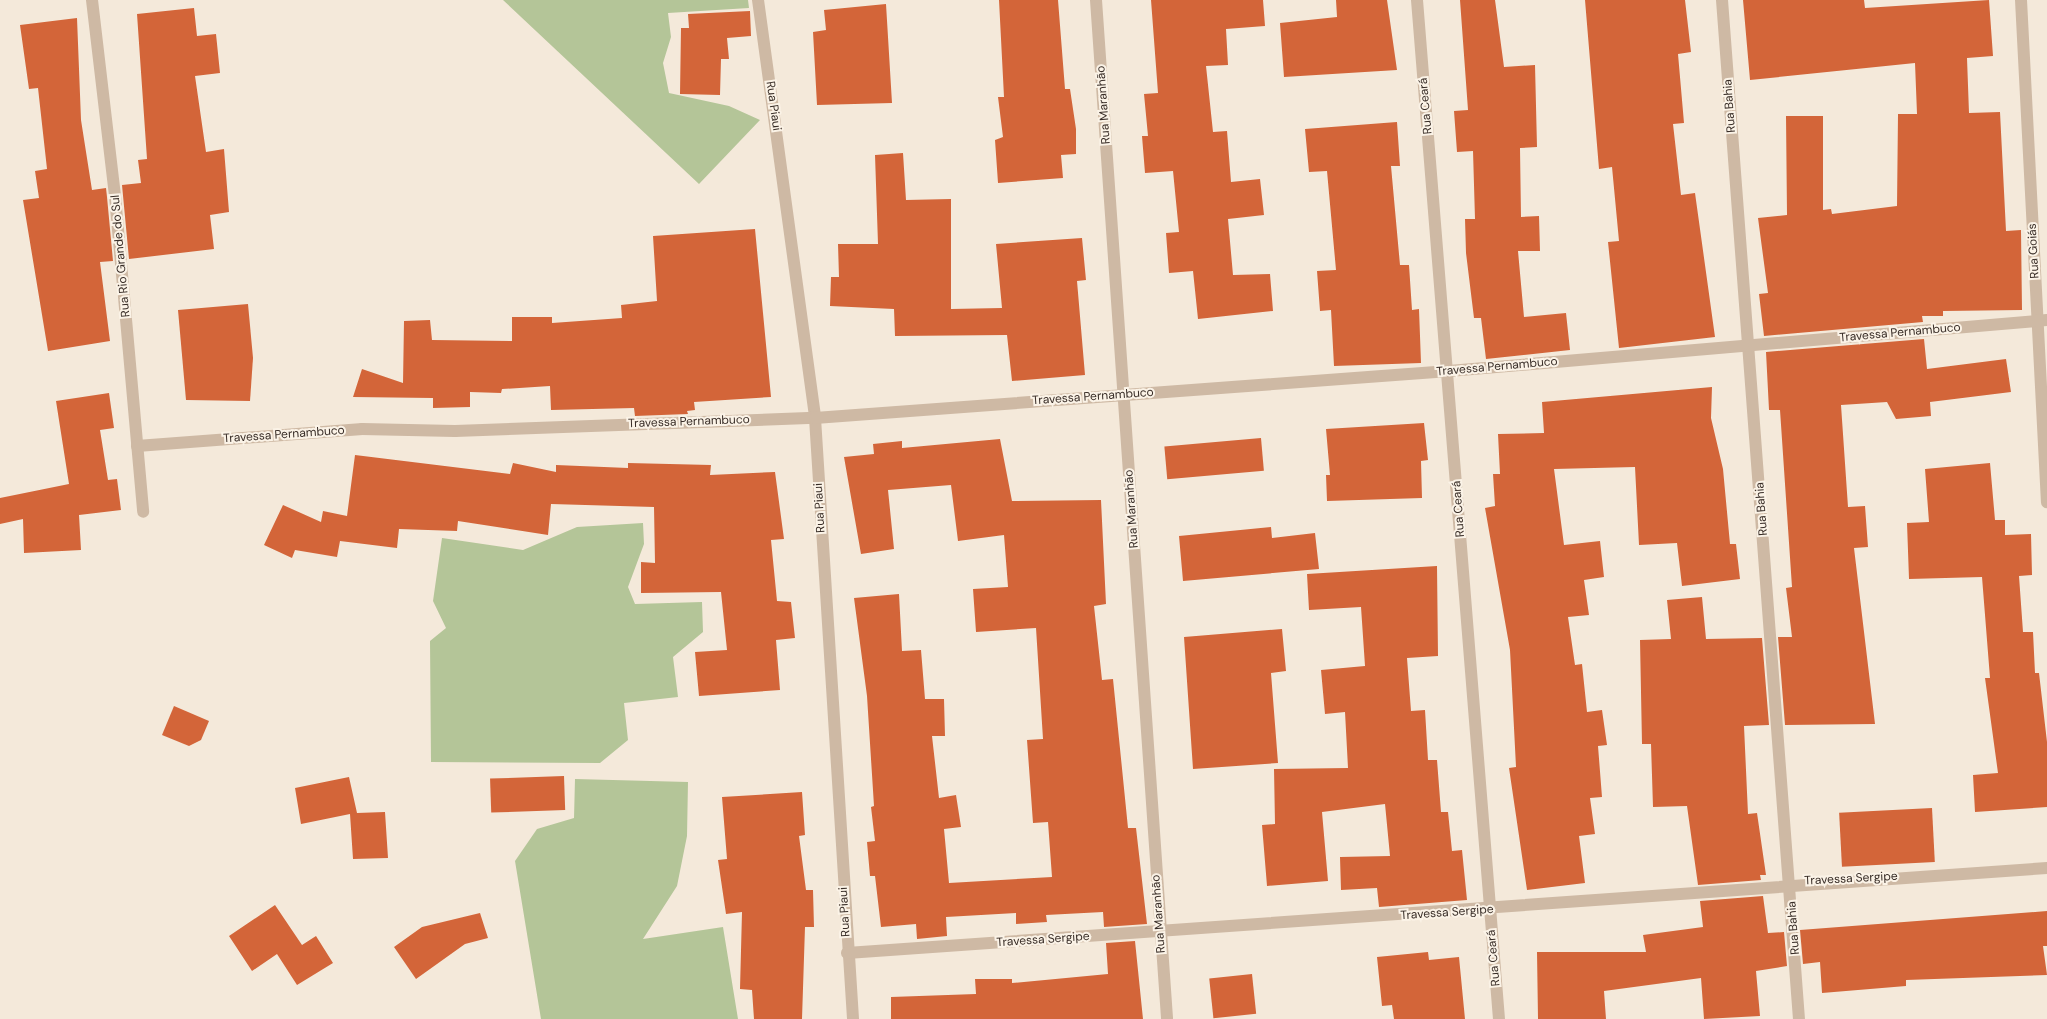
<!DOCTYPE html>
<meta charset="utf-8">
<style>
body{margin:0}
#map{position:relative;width:2047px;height:1019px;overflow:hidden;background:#f4e9da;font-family:"DM Sans",sans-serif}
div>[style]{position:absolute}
.green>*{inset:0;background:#b4c598}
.building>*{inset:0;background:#d36539;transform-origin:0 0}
.minor>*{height:12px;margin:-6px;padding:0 6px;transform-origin:6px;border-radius:6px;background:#ceb9a4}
span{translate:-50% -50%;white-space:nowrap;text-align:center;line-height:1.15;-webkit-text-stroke:4px #fbf3e7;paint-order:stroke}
.street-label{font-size:12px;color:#382d27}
</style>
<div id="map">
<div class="green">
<i style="clip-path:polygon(503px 0,748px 0,749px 8px,668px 13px,671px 37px,663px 63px,669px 93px,729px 106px,760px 120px,699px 184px)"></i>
<i style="clip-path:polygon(643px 523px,644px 544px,628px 587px,635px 604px,702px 602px,703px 632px,673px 657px,678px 697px,624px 703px,628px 740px,600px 763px,431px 762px,430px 641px,446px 628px,433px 601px,442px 538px,523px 550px,577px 527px)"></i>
<i style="clip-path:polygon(575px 779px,688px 782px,687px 836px,677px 886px,643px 939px,723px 927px,738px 1019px,541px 1019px,515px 861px,537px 829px,574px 818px)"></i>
</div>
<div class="building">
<i style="clip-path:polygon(999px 0,1058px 0,1065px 89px,1070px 89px,1076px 129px,1076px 154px,1061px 155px,1063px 178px,998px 183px,995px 140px,1003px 137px,998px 97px,1004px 97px)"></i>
<i style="clip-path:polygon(1151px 0,1263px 0,1265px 26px,1226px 29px,1228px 65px,1206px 66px,1213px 132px,1227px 131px,1231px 182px,1260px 179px,1264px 215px,1228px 219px,1233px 275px,1270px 274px,1273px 311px,1198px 319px,1193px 271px,1169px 273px,1166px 233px,1179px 232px,1173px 171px,1145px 173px,1142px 136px,1148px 136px,1144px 94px,1158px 93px)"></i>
<i style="clip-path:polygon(1336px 0,1387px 0,1397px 70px,1284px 77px,1280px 23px,1337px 17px)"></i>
<i style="clip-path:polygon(1460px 0,1495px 0,1504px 67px,1535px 65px,1537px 147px,1520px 148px,1521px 217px,1539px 216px,1540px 251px,1518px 251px,1524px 317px,1566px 313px,1570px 350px,1486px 359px,1481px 318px,1474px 318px,1466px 253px,1465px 219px,1475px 219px,1473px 151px,1457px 152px,1454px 111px,1468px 110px)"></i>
<i style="clip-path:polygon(1585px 0,1685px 0,1691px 52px,1678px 54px,1684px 123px,1673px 124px,1681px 195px,1695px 193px,1715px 337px,1619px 348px,1608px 242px,1619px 241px,1612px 167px,1599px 169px)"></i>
<i style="clip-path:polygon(1743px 0,1864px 0,1865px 8px,1989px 0,1993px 56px,1967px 58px,1969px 113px,2000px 112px,2006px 231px,2021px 230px,2022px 310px,1943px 311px,1943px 316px,1922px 316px,1923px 322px,1764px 336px,1759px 294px,1768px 293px,1758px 218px,1787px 215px,1786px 116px,1823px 116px,1823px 210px,1831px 209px,1832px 214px,1897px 206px,1898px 114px,1917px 114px,1915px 63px,1750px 80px)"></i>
<i style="clip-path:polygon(886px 4px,892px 103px,817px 105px,813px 32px,826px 30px,824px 10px)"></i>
<i style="clip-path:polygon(194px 8px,197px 36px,216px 34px,220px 73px,195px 76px,206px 152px,224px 149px,229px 212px,210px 215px,214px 249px,129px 259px,122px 185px,141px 183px,138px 160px,147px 159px,137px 14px)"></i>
<i style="clip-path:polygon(750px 11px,751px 36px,727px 38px,729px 59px,721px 59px,720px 95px,680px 94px,681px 28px,689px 28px,688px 14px)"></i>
<i style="clip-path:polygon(77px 18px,81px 120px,92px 190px,106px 188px,107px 197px,113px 261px,100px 262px,110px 341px,48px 351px,23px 200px,39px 198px,35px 171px,47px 169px,38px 88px,29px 89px,20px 25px)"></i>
<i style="clip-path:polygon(1397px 122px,1400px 166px,1391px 166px,1400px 265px,1409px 265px,1412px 310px,1419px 309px,1421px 363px,1334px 366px,1331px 310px,1320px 311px,1317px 271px,1336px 270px,1327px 171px,1309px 172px,1305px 129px)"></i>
<i style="clip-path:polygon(903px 153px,906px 200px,951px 199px,951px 309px,1002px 308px,996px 244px,1082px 238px,1086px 280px,1077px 281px,1085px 375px,1012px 381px,1007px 335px,895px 336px,894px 309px,830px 306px,831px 277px,839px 277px,838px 244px,878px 244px,875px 155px)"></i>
<i style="clip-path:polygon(755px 229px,771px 397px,694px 402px,695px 410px,687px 411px,688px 414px,635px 416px,634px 408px,551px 410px,550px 386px,502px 389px,501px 393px,470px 392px,470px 407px,433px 408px,433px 398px,353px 397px,362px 369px,403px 383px,404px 321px,430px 320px,432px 340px,512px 341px,512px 317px,552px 317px,552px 323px,622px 318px,621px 305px,657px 301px,653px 236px)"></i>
<i style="clip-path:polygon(248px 304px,253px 358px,250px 401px,186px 400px,178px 310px)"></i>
<i style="clip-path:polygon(1924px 339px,1927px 369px,2006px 359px,2011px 392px,1930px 402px,1931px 416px,1896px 419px,1887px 402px,1841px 405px,1848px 507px,1865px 506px,1868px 547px,1854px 548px,1875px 724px,1785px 725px,1778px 637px,1792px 637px,1786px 588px,1792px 587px,1780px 410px,1769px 410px,1766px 352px)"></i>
<i style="clip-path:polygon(1712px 387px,1711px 418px,1723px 469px,1730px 544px,1736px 544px,1740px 579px,1682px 586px,1677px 543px,1639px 545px,1635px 467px,1554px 469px,1564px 545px,1600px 541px,1604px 577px,1584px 580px,1589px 615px,1568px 617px,1575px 665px,1582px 664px,1587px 712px,1602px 710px,1607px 745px,1598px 746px,1602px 797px,1590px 798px,1595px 834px,1579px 836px,1585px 883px,1527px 890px,1509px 768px,1516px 767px,1510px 650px,1485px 508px,1495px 506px,1493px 474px,1500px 474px,1498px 434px,1544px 433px,1542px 402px)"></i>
<i style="clip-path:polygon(109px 393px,114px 428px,100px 430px,108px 480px,117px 479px,121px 510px,79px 515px,81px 550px,24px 553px,23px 519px,0 524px,0 498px,69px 484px,56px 401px)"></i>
<i style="clip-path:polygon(1424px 423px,1428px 460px,1421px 461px,1422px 498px,1327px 501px,1326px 475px,1330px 475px,1326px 429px)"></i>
<i style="left:1261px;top:438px;width:33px;height:97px;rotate:85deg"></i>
<i style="clip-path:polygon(1000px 439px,1012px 501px,1101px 500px,1106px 604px,1094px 606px,1102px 680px,1113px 679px,1128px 828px,1136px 828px,1147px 924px,1104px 927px,1103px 912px,1046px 915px,1047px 922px,1016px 924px,1016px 913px,946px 917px,947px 936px,917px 939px,916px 924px,881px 927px,875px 876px,870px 876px,867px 842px,875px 841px,871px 807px,874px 806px,867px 696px,854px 598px,899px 594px,902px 651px,921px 650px,925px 699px,944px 699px,945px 736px,932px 736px,939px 798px,956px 795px,961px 827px,944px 829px,949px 883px,1052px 877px,1048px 822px,1033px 823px,1027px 740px,1043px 739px,1036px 628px,976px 632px,973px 589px,1008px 587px,1004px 535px,958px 541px,951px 485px,888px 490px,894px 549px,861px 554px,844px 457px,874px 454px,873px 444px,902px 441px,902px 448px)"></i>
<i style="clip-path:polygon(355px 455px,510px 474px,513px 463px,556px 472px,556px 465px,628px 468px,628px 463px,711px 465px,710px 475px,775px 472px,784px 539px,771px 540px,777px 601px,791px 602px,795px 638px,776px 640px,780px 690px,699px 696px,695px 652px,727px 650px,721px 592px,641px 593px,641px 562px,655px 563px,654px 507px,551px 504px,548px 535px,458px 521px,457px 531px,399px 529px,397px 548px,340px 541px,337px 557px,295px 550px,292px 558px,264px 545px,283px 505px,321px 522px,323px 511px,347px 516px)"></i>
<i style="clip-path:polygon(1990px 463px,1995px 520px,2005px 520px,2005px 535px,2031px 534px,2032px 575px,2019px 576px,2023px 632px,2033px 632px,2035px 673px,2039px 673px,2047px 742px,2047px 807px,1975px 812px,1973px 775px,1998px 773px,1985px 678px,1990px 678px,1982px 577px,1909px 579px,1907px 523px,1929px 522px,1925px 469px)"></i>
<i style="clip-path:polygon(1271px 527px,1272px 538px,1315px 533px,1319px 569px,1183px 581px,1179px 536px)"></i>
<i style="clip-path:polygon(1437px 566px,1438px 656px,1407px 658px,1411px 711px,1425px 710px,1428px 760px,1437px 760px,1441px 812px,1448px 812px,1452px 851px,1462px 850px,1467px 900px,1379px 907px,1377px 888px,1341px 890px,1340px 857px,1390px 856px,1385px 804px,1322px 812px,1328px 881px,1267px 886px,1262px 825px,1275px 824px,1274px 769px,1348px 768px,1345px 712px,1325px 714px,1321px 670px,1365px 666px,1361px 607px,1309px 610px,1307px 574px)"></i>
<i style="clip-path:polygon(1702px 597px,1706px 639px,1762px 638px,1769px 725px,1744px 726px,1748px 814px,1757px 813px,1766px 875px,1760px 875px,1761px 880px,1698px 885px,1687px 806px,1653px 807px,1651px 744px,1642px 744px,1640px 640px,1671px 639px,1667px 600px)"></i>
<i style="clip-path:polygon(1282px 629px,1286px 671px,1271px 673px,1278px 763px,1193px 769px,1184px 637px)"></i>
<i style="clip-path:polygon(174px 706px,209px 721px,201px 740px,189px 746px,162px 735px)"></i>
<i style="left:564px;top:776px;width:34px;height:74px;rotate:88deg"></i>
<i style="clip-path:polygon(349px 777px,357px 813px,385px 812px,388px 858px,353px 859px,350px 814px,301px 824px,295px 788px)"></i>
<i style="clip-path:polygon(802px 792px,805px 835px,799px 836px,806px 890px,813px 890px,814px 927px,805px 927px,802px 1019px,754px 1019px,752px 990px,740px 989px,742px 912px,726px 914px,718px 860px,727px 859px,722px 797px)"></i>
<i style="left:1932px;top:808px;width:54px;height:93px;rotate:87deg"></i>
<i style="clip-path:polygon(1763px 896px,1768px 933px,1784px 932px,1787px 966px,1756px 971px,1760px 1016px,1704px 1019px,1701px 978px,1604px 991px,1606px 1019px,1538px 1019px,1537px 952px,1646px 952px,1643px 935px,1703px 927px,1700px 901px)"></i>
<i style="clip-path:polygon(275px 905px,302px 945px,316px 936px,333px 963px,297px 985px,277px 954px,252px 971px,229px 936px)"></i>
<i style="clip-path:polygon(2047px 911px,2047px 946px,2043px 946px,2047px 975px,1906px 980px,1906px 986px,1822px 993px,1820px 962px,1803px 964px,1800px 930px)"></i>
<i style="clip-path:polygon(480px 913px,488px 938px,465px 944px,416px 979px,394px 947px,422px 927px)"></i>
<i style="clip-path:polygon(1135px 941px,1143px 1019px,891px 1019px,891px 997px,976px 994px,975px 979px,1012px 979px,1012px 983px,1108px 974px,1106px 943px)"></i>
<i style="clip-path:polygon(1428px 952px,1429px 960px,1459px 957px,1465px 1019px,1394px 1019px,1392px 1005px,1382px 1006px,1377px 957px)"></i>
<i style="left:1252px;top:974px;width:40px;height:43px;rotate:84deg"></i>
</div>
<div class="minor">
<i style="left:92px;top:0;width:197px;rotate:83.3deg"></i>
<i style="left:115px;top:196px;width:317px;rotate:84.9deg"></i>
<i style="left:758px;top:0;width:422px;rotate:82.2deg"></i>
<i style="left:815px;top:418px;width:602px;rotate:86.38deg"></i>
<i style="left:1096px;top:0;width:1021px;rotate:86.01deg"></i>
<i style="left:1417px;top:0;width:1022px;rotate:85.4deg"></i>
<i style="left:1722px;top:0;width:1022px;rotate:85.68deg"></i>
<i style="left:2021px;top:0;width:503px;rotate:87.04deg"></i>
<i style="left:137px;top:446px;width:226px;rotate:-4.3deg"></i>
<i style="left:362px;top:429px;width:93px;rotate:1.2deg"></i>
<i style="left:455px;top:431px;width:360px;rotate:-2.1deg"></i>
<i style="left:815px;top:418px;width:636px;rotate:-4.24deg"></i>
<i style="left:1449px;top:371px;width:600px;rotate:-4.87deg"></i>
<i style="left:847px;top:953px;width:1203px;rotate:-4.05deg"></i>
</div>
<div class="street-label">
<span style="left:1104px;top:105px;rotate:-94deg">Rua Maranhão</span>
<span style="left:773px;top:106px;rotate:82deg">Rua Piaui</span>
<span style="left:1426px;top:106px;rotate:-95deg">Rua Ceará</span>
<span style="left:1730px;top:106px;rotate:-94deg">Rua Bahia</span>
<span style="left:2034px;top:251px;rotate:-93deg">Rua Goiás</span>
<span style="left:121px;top:256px;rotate:-95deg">Rua Rio Grande do Sul</span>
<span style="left:1900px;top:333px;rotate:-5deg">Travessa Pernambuco</span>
<span style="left:1497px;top:367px;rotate:-5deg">Travessa Pernambuco</span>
<span style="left:1093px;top:397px;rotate:-4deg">Travessa Pernambuco</span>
<span style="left:689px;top:422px;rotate:-2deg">Travessa Pernambuco</span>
<span style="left:284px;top:435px;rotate:-4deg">Travessa Pernambuco</span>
<span style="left:820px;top:508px;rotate:-93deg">Rua Piaui</span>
<span style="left:1132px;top:509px;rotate:-94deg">Rua Maranhão</span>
<span style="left:1459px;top:509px;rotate:-94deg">Rua Ceará</span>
<span style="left:1762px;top:509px;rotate:-94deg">Rua Bahia</span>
<span style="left:1851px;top:879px;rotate:-3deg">Travessa Sergipe</span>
<span style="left:845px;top:912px;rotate:-93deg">Rua Piaui</span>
<span style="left:1447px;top:913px;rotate:-4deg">Travessa Sergipe</span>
<span style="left:1159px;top:914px;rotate:-94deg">Rua Maranhão</span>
<span style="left:1794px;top:928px;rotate:-94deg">Rua Bahia</span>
<span style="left:1043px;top:940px;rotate:-4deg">Travessa Sergipe</span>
<span style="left:1494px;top:958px;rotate:-95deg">Rua Ceará</span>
</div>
</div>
